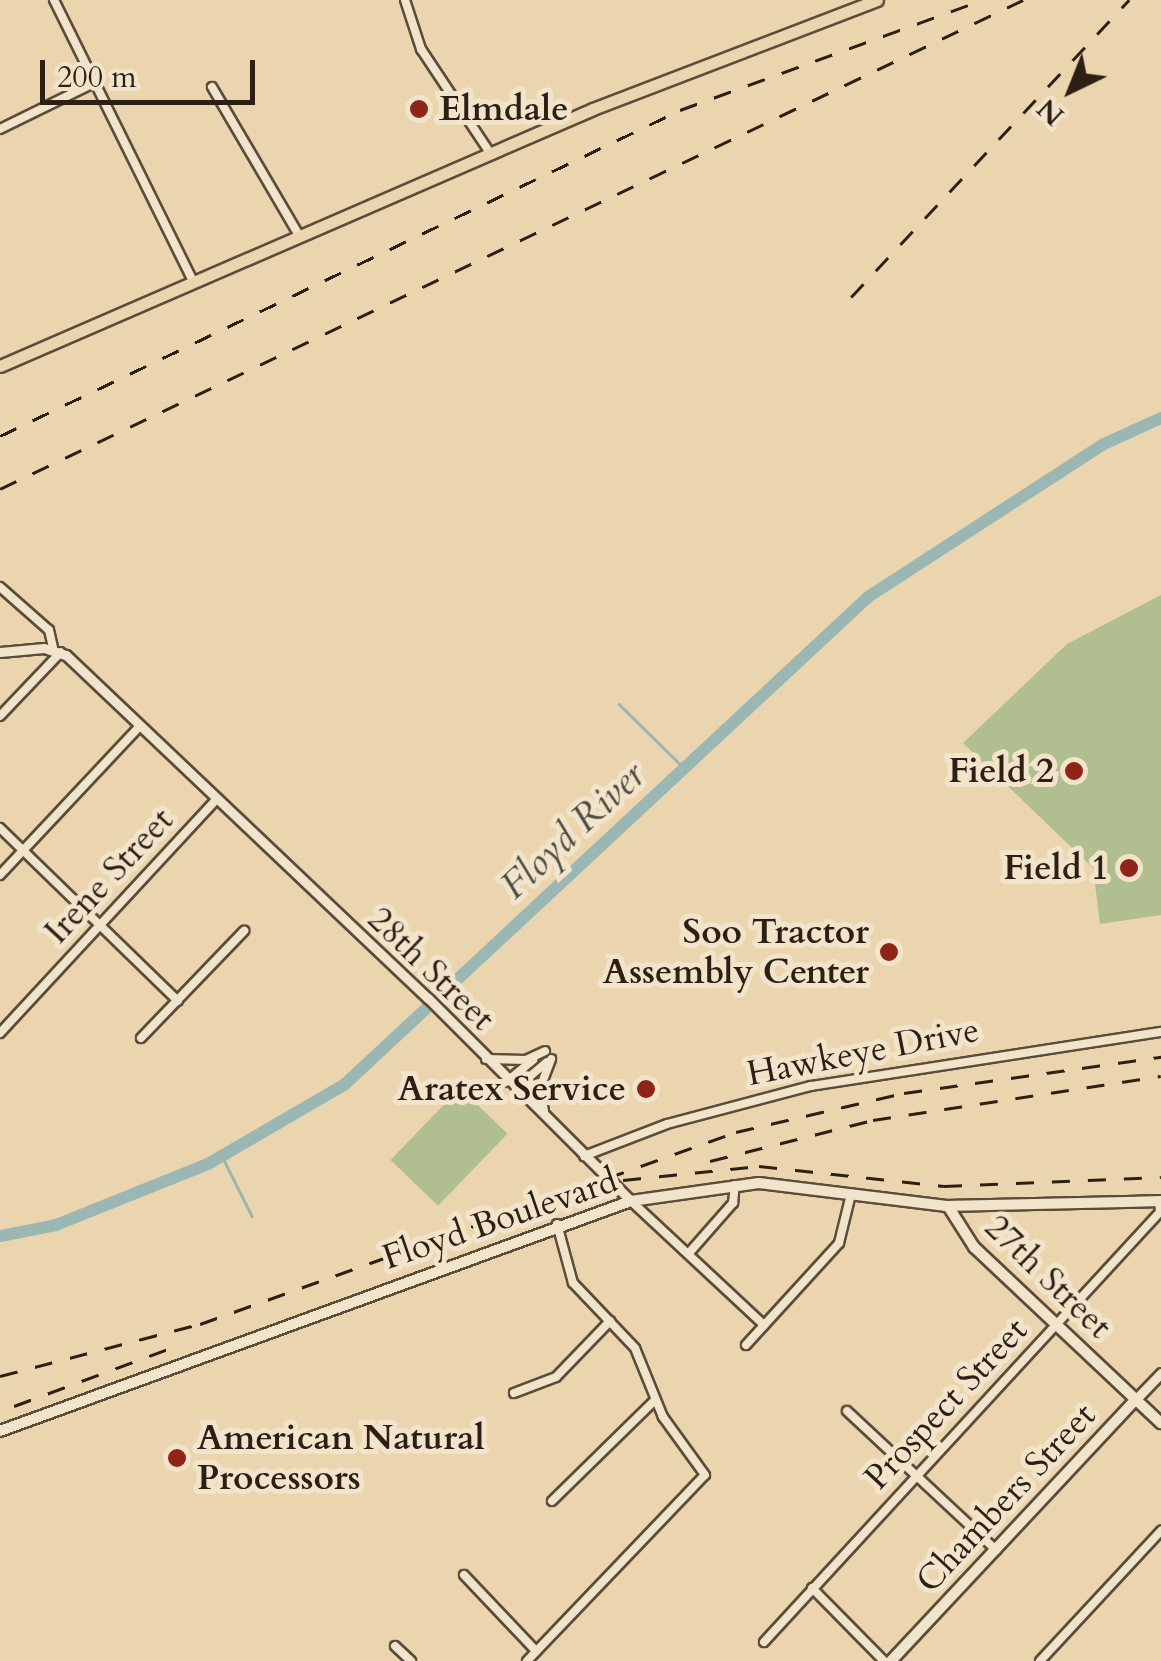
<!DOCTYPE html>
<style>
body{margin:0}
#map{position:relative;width:1161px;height:1661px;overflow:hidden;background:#ebd5af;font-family:Cardo,serif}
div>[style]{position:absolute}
.green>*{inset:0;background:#b1be90;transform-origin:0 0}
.stream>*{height:2.5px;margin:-1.25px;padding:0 1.25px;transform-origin:1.25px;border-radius:1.25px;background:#9ab7b3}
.river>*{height:12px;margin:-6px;padding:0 6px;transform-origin:6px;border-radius:6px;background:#9ab7b3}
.roads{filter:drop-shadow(2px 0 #5c4c3a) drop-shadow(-2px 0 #5c4c3a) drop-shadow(0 2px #5c4c3a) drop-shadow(0 -2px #5c4c3a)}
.minor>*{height:8px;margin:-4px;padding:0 4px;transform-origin:4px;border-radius:4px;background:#f2e4cb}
.tertiary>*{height:9px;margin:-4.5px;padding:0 4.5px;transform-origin:4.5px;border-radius:4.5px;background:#f2e4cb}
.secondary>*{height:10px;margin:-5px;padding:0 5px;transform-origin:5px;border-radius:5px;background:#f2e4cb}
.primary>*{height:11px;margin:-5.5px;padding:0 5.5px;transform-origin:5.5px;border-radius:5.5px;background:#ebd5af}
.rail>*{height:2.5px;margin-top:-1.25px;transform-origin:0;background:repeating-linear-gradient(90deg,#2d1f13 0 18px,transparent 0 36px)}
.dots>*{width:28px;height:28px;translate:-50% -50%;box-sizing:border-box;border:5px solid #f2e4cb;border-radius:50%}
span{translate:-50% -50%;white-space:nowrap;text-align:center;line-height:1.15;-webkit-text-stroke:10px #f2e4cb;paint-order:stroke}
.poi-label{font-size:35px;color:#2d1f13;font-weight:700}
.left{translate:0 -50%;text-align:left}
.right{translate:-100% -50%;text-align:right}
.street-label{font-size:35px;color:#2d1f13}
.water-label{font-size:38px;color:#4e4d43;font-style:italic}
.north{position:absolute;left:1021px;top:40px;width:100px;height:100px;-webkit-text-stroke:8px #f2e4cb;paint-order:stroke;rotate:223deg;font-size:28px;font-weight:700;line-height:40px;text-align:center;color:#2d1f13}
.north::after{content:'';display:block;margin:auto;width:35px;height:45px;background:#2d1f13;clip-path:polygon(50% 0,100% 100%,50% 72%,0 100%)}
.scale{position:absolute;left:40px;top:60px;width:215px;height:45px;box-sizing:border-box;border:5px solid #2d1f13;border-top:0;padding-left:12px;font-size:30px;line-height:35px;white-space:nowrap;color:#2d1f13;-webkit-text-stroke:8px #f2e4cb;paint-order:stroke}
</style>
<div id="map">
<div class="green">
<i style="clip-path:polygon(1161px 595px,1161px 915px,1100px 924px,1093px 868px,963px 743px,1067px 644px)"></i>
<i style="left:460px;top:1088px;width:66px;height:100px;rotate:44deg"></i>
</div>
<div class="stream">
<i style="left:619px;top:704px;width:90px;rotate:44.5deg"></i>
<i style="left:222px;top:1156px;width:67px;rotate:63.4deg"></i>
</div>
<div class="river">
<i style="left:0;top:1236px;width:57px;rotate:-11.1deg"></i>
<i style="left:56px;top:1225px;width:164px;rotate:-21.9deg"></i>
<i style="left:208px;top:1164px;width:157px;rotate:-30.2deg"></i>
<i style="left:344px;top:1085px;width:716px;rotate:-42.96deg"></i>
<i style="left:868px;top:597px;width:281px;rotate:-33deg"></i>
<i style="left:1104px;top:444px;width:63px;rotate:-24.5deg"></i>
</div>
<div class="roads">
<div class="minor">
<i style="left:54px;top:0;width:313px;rotate:63.7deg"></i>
<i style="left:405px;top:0;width:52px;rotate:71.9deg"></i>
<i style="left:421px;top:49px;width:125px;rotate:56.4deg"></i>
<i style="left:212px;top:87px;width:172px;rotate:59.6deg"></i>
<i style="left:0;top:129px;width:107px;rotate:-26.1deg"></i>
<i style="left:0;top:587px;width:65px;rotate:41.3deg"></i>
<i style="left:49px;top:630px;width:18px;rotate:77deg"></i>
<i style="left:0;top:716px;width:88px;rotate:-46.4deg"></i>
<i style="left:0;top:828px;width:248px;rotate:44.2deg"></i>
<i style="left:0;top:875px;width:204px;rotate:-46.8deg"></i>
<i style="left:0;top:1033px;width:318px;rotate:-47.2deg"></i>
<i style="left:141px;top:1038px;width:149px;rotate:-46.1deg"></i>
<i style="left:486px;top:1059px;width:40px;rotate:1.4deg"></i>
<i style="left:526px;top:1060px;width:21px;rotate:-25deg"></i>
<i style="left:506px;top:1082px;width:35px;rotate:-39deg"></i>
<i style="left:516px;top:1088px;width:40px;rotate:-40deg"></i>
<i style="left:544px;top:1111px;width:23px;rotate:-100deg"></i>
<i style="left:540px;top:1088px;width:31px;rotate:-69deg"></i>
<i style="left:584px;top:1156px;width:89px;rotate:-21.1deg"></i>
<i style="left:667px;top:1124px;width:149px;rotate:-14.8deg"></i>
<i style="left:811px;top:1086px;width:354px;rotate:-8.8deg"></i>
<i style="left:631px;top:1201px;width:182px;rotate:43deg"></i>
<i style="left:689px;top:1253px;width:67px;rotate:-48.7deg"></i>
<i style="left:733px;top:1203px;width:18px;rotate:-84deg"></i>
<i style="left:746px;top:1345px;width:138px;rotate:-47.6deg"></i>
<i style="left:839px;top:1243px;width:50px;rotate:-76.2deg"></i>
<i style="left:514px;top:1393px;width:45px;rotate:-20.9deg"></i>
<i style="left:556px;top:1377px;width:78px;rotate:-46deg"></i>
<i style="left:847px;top:1411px;width:204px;rotate:43deg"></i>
<i style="left:552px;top:1501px;width:143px;rotate:-44.4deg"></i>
<i style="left:464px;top:1575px;width:105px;rotate:46.5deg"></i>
<i style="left:812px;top:1588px;width:103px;rotate:45.4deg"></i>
<i style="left:764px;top:1642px;width:585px;rotate:-47.36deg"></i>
<i style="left:1160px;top:1212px;width:11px;rotate:-95deg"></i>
<i style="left:395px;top:1646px;width:22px;rotate:43deg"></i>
<i style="left:527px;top:1661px;width:257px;rotate:-46.3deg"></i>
<i style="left:705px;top:1475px;width:72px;rotate:-125.9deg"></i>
<i style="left:663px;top:1417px;width:74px;rotate:-112.1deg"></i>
<i style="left:635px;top:1348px;width:90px;rotate:-133.6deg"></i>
<i style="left:573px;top:1283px;width:61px;rotate:-105.2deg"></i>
<i style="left:1040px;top:1661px;width:178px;rotate:-47.1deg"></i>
</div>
<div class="tertiary">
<i style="left:0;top:652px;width:44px;rotate:-5.2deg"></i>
<i style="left:44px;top:648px;width:23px;rotate:18deg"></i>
<i style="left:66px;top:655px;width:499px;rotate:43.5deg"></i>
<i style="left:428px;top:998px;width:287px;rotate:45deg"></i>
<i style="left:1136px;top:1399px;width:36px;rotate:-46deg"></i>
</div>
<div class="secondary">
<i style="left:948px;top:1206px;width:49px;rotate:57.6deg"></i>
<i style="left:974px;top:1247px;width:257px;rotate:43.3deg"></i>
<i style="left:0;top:1431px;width:672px;rotate:-20.03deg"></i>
<i style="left:631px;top:1201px;width:129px;rotate:-8deg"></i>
<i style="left:759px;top:1183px;width:187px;rotate:7deg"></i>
<i style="left:945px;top:1206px;width:216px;rotate:-1.3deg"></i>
<i style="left:891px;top:1661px;width:359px;rotate:-46.9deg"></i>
</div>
<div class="primary">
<i style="left:0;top:366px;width:646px;rotate:-23.43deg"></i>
<i style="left:593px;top:109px;width:304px;rotate:-21deg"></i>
</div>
</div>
<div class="rail">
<i style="left:851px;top:297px;width:407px;rotate:-46.9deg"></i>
<i style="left:0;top:436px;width:754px;rotate:-25.61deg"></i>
<i style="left:680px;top:110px;width:321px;rotate:-20deg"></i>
<i style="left:0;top:489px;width:1134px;rotate:-25.55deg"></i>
<i style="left:710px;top:1161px;width:168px;rotate:-14.1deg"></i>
<i style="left:873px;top:1120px;width:291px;rotate:-8.7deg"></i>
<i style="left:623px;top:1180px;width:137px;rotate:-5.9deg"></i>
<i style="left:759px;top:1166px;width:186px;rotate:6.2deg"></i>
<i style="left:944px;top:1186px;width:217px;rotate:-2.4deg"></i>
<i style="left:0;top:1376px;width:207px;rotate:-14.6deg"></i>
<i style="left:200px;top:1324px;width:569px;rotate:-19.71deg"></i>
<i style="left:736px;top:1132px;width:172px;rotate:-13.1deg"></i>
<i style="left:904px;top:1093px;width:260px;rotate:-8deg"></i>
<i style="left:14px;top:1406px;width:176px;rotate:-20.3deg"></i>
</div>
<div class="dots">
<i style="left:419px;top:109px;background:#8f2418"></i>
<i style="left:1074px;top:771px;background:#8f2418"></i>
<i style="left:1129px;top:868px;background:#8f2418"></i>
<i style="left:889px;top:952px;background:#8f2418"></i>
<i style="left:646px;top:1089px;background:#8f2418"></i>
<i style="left:177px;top:1458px;background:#8f2418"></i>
</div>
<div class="poi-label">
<span class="left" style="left:439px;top:109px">Elmdale</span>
<span class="right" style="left:1054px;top:771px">Field 2</span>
<span class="right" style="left:1109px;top:868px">Field 1</span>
<span class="right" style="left:869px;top:952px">Soo Tractor<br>Assembly Center</span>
<span class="right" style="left:626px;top:1089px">Aratex Service</span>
<span class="left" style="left:197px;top:1458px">American Natural<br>Processors</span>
</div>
<div class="street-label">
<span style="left:109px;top:876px;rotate:-47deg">Irene Street</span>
<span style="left:431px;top:969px;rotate:44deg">28th Street</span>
<span style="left:863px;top:1052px;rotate:-11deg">Hawkeye Drive</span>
<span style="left:500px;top:1219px;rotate:-19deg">Floyd Boulevard</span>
<span style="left:1048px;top:1277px;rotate:44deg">27th Street</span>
<span style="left:946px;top:1404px;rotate:-47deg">Prospect Street</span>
<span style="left:1006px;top:1498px;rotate:-47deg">Chambers Street</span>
</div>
<div class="water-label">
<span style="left:573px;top:831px;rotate:-43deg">Floyd River</span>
</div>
<div class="north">N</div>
<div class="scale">200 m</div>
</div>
